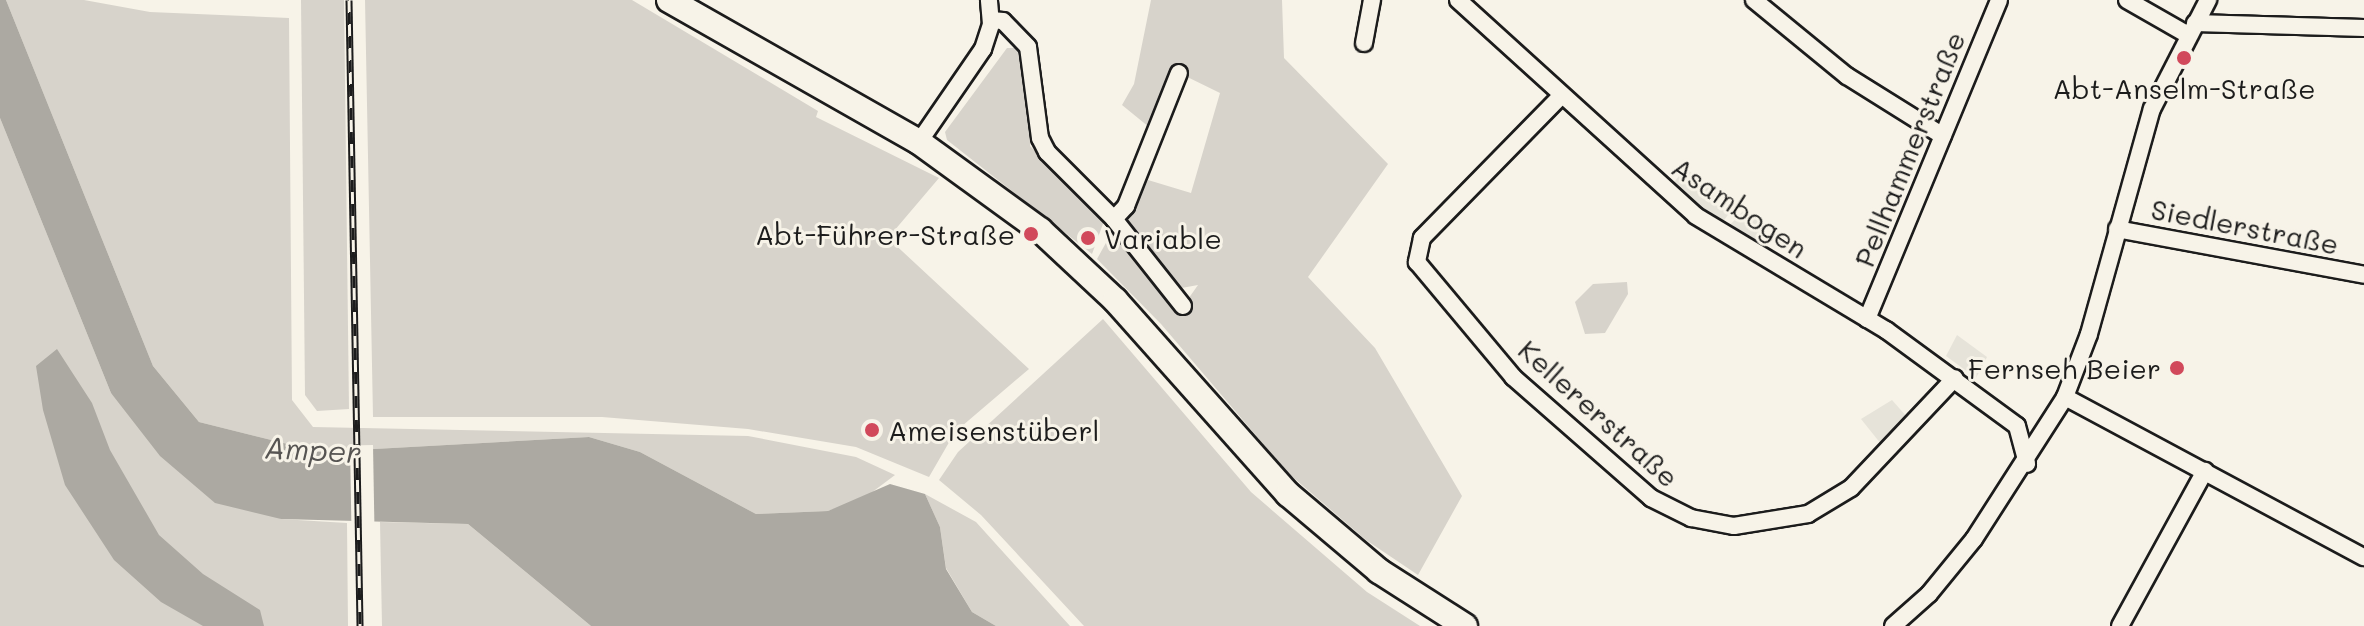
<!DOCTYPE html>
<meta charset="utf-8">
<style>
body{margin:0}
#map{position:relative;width:2364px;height:626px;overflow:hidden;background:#f7f3e8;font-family:Mali,sans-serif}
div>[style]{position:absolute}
.built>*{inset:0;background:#e6e3d9}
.green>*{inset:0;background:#d7d3cb}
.water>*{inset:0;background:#aca9a2}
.pier>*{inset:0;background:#f7f3e8;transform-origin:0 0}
.roads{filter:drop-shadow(2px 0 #1c1c1c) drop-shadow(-2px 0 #1c1c1c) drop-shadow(0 2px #1c1c1c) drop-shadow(0 -2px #1c1c1c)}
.minor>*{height:16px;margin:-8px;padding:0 8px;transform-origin:8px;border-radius:8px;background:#f7f3e8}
.primary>*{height:24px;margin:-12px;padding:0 12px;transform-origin:12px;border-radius:12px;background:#f7f3e8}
.rail>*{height:7px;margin-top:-3.5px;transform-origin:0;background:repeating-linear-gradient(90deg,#f7f3e8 0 12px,#1c1c1c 0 24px);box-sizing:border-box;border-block:2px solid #1c1c1c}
.dots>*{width:22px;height:22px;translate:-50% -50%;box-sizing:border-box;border:4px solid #f7f3e8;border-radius:50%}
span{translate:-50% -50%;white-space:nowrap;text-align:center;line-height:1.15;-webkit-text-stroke:6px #f7f3e8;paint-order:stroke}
.poi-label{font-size:28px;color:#1c1c1c}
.right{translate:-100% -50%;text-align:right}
.left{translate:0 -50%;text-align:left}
.street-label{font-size:28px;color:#1c1c1c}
.water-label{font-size:30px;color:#565452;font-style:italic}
</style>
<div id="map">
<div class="built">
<i style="clip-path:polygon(1685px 168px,1711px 187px,1707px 198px,1714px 189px,1736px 204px,1722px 223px,1672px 185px)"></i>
<i style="clip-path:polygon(1745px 209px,1767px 223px,1754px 244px,1728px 227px)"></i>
<i style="clip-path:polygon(1957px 335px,1987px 357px,1976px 378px,1946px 356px)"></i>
<i style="clip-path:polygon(1892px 400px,1907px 417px,1881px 444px,1861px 419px)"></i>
</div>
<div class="green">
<i style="clip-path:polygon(6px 0,84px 0,150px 12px,289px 18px,292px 400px,313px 427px,748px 436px,856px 457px,895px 475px,863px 499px,828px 511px,756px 514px,640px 452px,589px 437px,320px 452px,199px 422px,153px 366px)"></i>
<i style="clip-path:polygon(301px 0,344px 0,349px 409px,317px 411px,305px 395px)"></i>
<i style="clip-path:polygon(365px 0,632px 0,818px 111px,816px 117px,939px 178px,888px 238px,1029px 369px,955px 432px,929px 477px,856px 447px,748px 429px,602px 417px,373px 417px)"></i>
<i style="clip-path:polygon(1151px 0,1282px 0,1284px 58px,1388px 164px,1308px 277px,1375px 348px,1462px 496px,1418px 575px,1366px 540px,1288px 473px,1161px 324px,1097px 259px,1112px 232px,1179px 312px,1198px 285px,1176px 289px,1130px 234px,1128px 222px,1148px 180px,1191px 193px,1220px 93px,1171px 69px,1149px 127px,1122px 105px,1134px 84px)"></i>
<i style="clip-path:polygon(1007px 48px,1018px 48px,1022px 56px,1033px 115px,1030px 146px,1104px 221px,1092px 254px,947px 140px,945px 132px)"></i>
<i style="clip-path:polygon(0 118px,111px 393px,281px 519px,347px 523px,348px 626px,0 626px)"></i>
<i style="clip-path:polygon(1627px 282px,1628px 294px,1605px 333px,1585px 334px,1575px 302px,1593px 284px)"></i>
<i style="clip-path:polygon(1103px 319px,1251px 492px,1367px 592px,1420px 626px,1084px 626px,981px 515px,939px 480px,958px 452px)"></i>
<i style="clip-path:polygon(925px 494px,976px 522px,1070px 626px,996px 626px,972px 612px,946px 568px,940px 527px)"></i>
<i style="clip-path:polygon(380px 522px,468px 524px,591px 626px,382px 626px)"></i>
</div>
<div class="water">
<i style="clip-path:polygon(0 0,6px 0,153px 366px,199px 422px,320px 452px,589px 437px,640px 452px,756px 514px,828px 511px,890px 484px,925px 494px,940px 527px,946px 569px,972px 612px,996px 626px,591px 626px,468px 524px,281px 519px,215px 503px,160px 456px,111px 393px,0 118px)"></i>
<i style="clip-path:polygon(57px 349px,92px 403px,110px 450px,159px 535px,203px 574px,260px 610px,264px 626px,203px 626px,161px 602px,114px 560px,65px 485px,43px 410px,36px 366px)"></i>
</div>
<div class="pier">
<i style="left:373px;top:445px;width:81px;height:23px;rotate:89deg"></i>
</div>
<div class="roads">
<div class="minor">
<i style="left:1458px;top:0;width:321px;rotate:42.2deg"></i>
<i style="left:1696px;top:216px;width:222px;rotate:31deg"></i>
<i style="left:1886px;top:330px;width:162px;rotate:36.2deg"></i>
<i style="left:2017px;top:426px;width:39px;rotate:75deg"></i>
<i style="left:1754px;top:0;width:120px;rotate:39.3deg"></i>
<i style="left:1847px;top:76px;width:113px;rotate:32deg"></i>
<i style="left:2127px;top:0;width:70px;rotate:29.8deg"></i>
<i style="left:991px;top:20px;width:12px;rotate:5deg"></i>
<i style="left:1003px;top:21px;width:36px;rotate:46deg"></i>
<i style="left:1028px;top:47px;width:92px;rotate:82.5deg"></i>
<i style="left:1040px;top:138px;width:16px;rotate:63deg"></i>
<i style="left:1047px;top:152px;width:95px;rotate:45deg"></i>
<i style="left:1114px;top:219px;width:111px;rotate:51.6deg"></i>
<i style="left:2195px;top:23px;width:169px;rotate:1.7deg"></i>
<i style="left:1364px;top:43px;width:44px;rotate:-79.5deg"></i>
<i style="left:1561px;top:96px;width:199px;rotate:134.4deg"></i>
<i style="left:1422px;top:238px;width:25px;rotate:102deg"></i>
<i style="left:1417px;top:262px;width:150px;rotate:50.1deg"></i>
<i style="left:1513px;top:377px;width:184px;rotate:41.2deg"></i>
<i style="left:1651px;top:498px;width:45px;rotate:26.6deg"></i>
<i style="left:1691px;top:518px;width:44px;rotate:10.5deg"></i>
<i style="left:1734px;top:526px;width:75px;rotate:-9.2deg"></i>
<i style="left:1808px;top:514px;width:50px;rotate:-31.2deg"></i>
<i style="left:1851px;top:488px;width:151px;rotate:-46.6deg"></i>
<i style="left:919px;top:142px;width:113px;rotate:-55.5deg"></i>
<i style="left:983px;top:49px;width:26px;rotate:-72deg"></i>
<i style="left:991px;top:24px;width:24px;rotate:-95deg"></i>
<i style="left:1114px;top:219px;width:18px;rotate:-47deg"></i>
<i style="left:1126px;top:206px;width:143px;rotate:-68.3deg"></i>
<i style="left:2117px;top:229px;width:251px;rotate:10.5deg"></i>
<i style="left:1867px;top:319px;width:345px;rotate:-67.5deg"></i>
<i style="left:2065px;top:397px;width:339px;rotate:28.2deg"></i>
<i style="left:1893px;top:626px;width:48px;rotate:-41.6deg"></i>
<i style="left:1929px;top:594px;width:71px;rotate:-50.7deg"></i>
<i style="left:1974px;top:539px;width:169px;rotate:-57.3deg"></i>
<i style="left:2065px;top:397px;width:67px;rotate:-69.1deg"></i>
<i style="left:2089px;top:334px;width:234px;rotate:-74.4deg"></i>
<i style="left:2152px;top:109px;width:123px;rotate:-62.8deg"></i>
<i style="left:2120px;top:626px;width:177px;rotate:-61.3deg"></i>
</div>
<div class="primary">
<i style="left:669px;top:0;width:288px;rotate:29.6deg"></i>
<i style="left:919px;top:142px;width:150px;rotate:36deg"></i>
<i style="left:1040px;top:230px;width:103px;rotate:43deg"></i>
<i style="left:1115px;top:300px;width:260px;rotate:48.3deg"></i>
<i style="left:1288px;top:494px;width:119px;rotate:40.2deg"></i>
<i style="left:1379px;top:571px;width:102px;rotate:32.6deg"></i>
</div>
</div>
<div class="rail">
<i style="left:349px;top:0;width:626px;rotate:88.99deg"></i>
</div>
<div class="dots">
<i style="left:2184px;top:58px;background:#d1495b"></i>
<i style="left:1031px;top:234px;background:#d1495b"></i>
<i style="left:1088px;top:238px;background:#d1495b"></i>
<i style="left:2177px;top:368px;background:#d1495b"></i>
<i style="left:872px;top:430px;background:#d1495b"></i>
</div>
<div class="poi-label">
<span style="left:2184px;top:88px">Abt-Anselm-Straße</span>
<span class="right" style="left:1015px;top:234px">Abt-Führer-Straße</span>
<span class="left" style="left:1104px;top:238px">Variable</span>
<span class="right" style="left:2161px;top:368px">Fernseh Beier</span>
<span class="left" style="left:888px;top:430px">Ameisenstüberl</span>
</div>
<div class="street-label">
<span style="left:1909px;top:149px;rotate:-68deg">Pellhammerstraße</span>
<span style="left:1740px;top:207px;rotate:34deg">Asambogen</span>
<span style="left:2245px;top:226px;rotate:11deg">Siedlerstraße</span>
<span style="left:1599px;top:413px;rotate:42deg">Kellererstraße</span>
</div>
<div class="water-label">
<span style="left:313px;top:449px;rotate:3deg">Amper</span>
</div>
</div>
